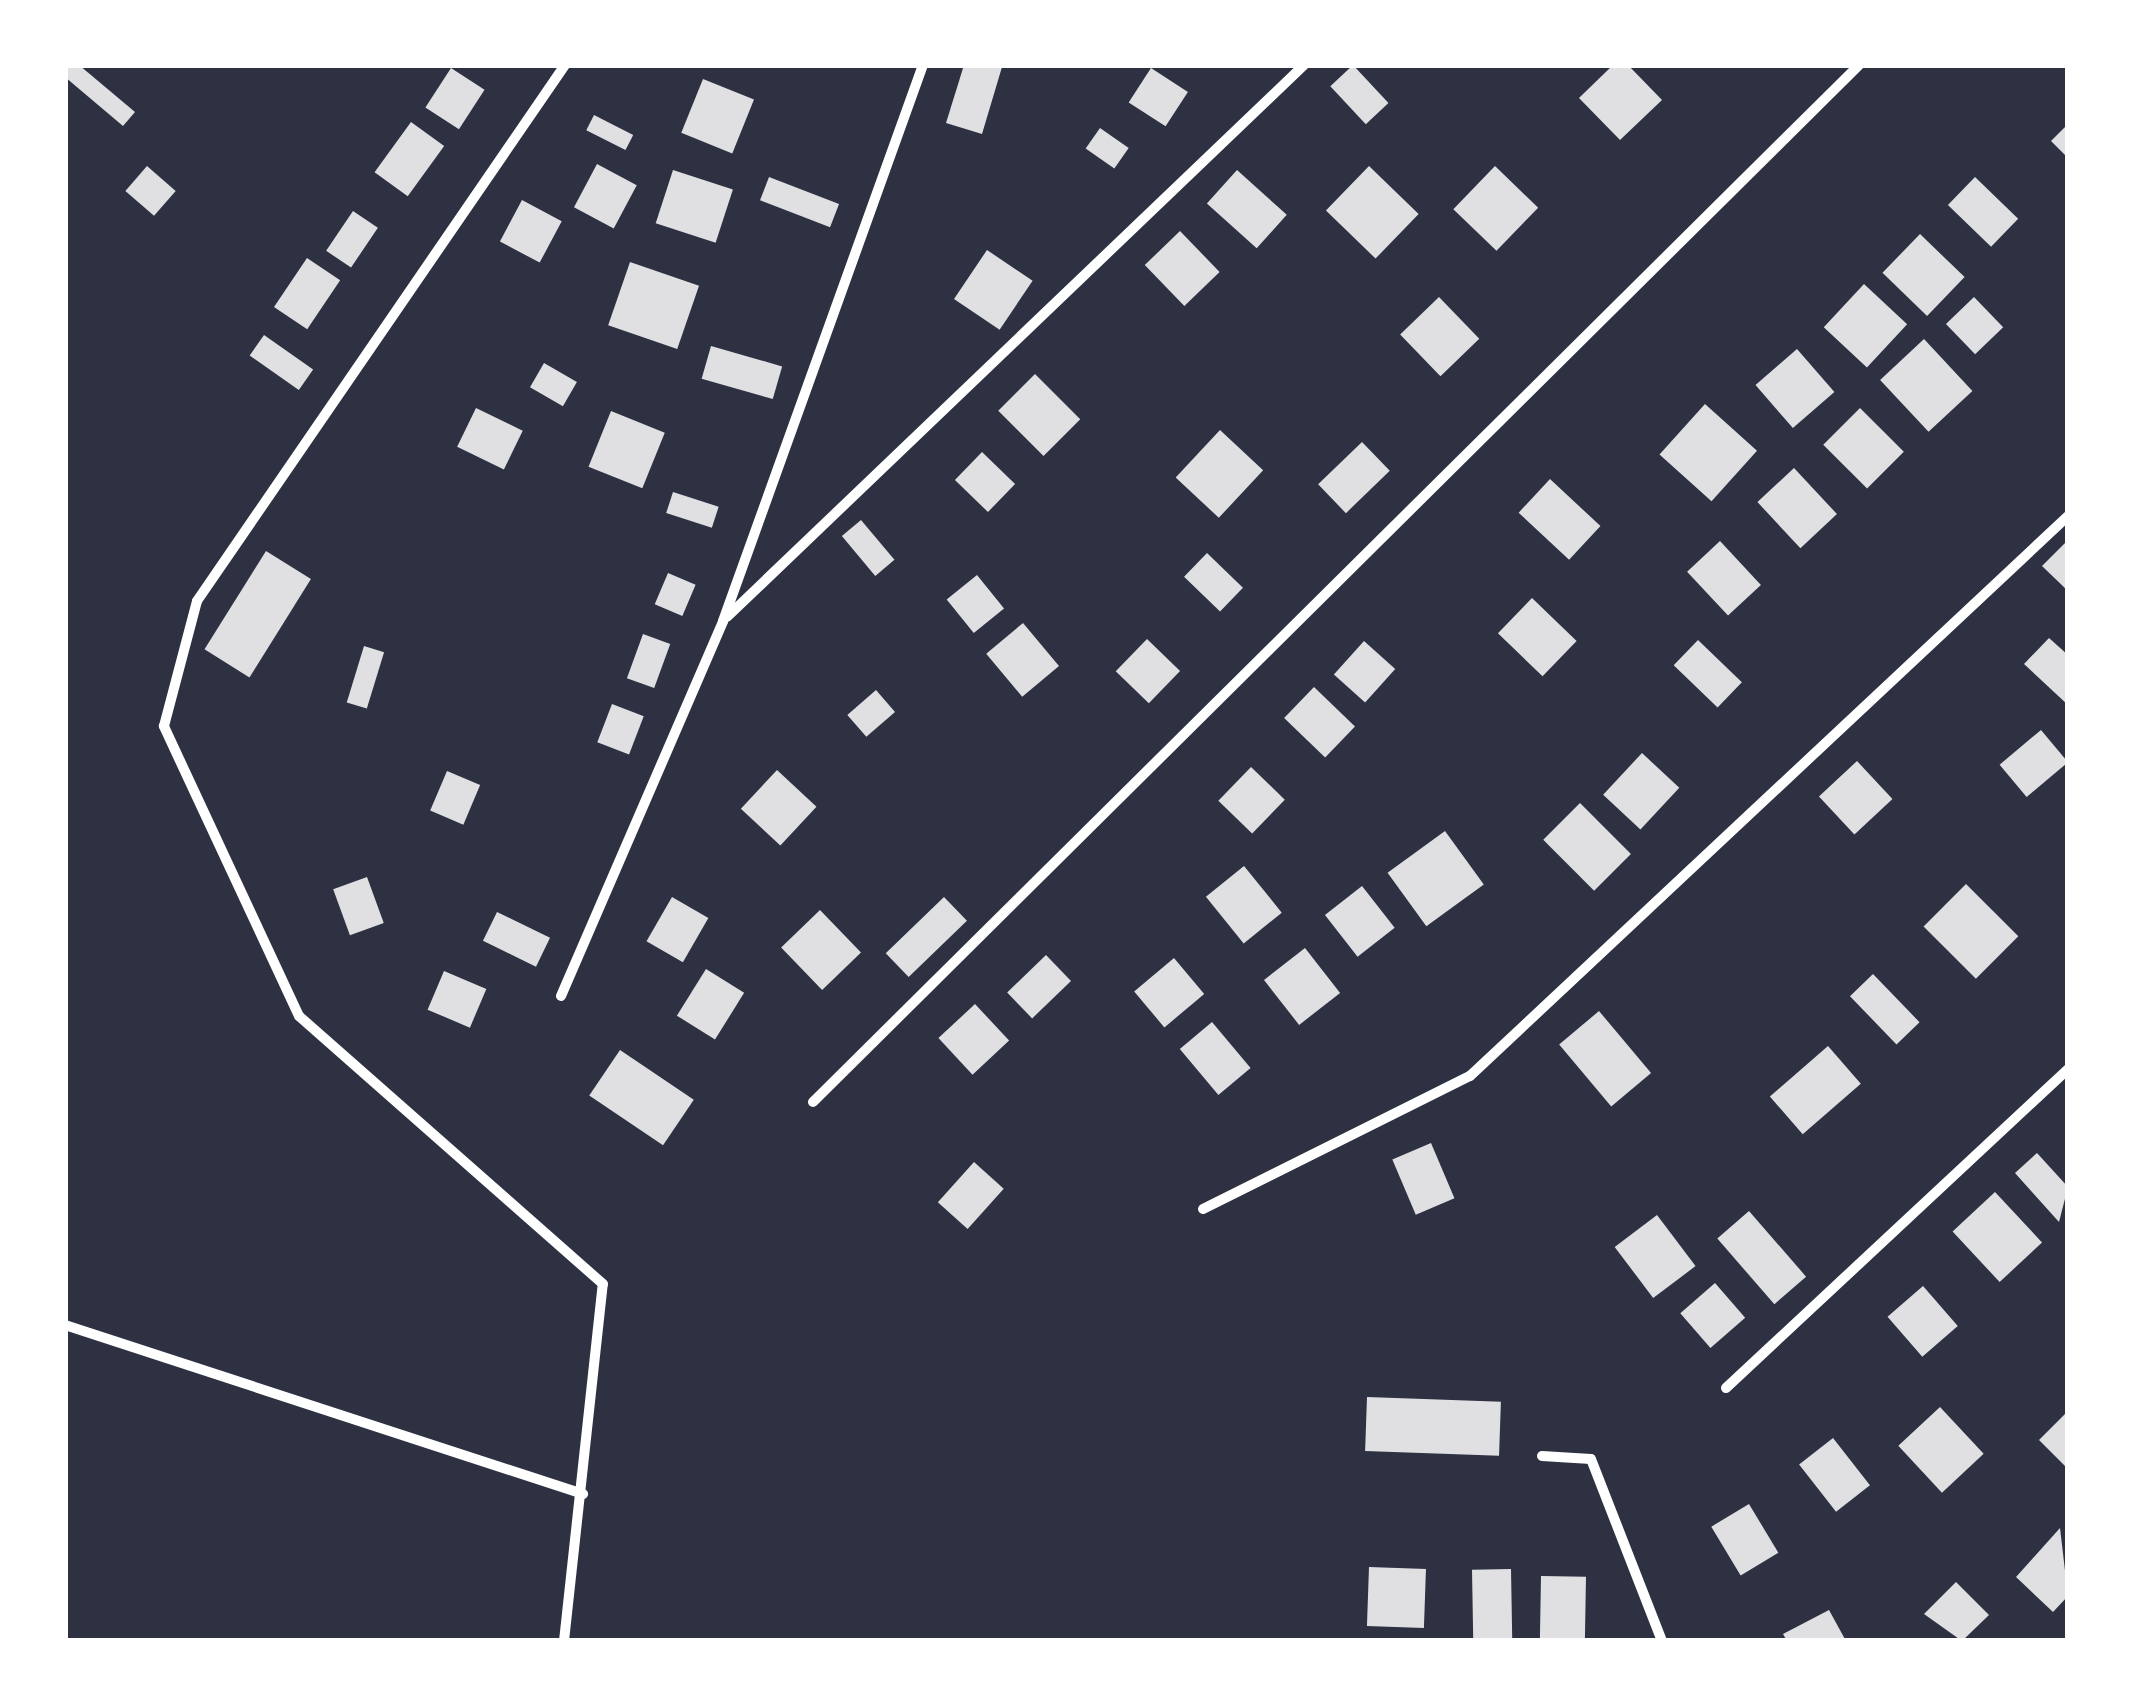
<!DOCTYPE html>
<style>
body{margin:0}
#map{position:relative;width:2133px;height:1706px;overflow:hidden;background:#2d3142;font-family:Ubuntu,sans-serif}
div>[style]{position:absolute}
.building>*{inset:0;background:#e0e0e3;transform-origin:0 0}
.minor>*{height:10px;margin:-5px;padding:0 5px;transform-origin:5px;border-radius:5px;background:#fff}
span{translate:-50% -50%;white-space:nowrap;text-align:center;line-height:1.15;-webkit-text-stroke:9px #fff;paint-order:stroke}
.frame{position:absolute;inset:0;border:68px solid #fff;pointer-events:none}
</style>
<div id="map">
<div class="building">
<i style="clip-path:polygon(65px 65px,79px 65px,135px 112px,123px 126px,65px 77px)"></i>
<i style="clip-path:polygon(964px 65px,1002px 67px,982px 134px,946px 123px)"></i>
<i style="left:1353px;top:65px;width:52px;height:31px;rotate:47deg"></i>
<i style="clip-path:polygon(1613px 65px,1628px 65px,1662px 100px,1620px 140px,1579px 98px)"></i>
<i style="left:451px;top:68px;width:40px;height:47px;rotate:33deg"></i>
<i style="left:1151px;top:68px;width:44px;height:41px;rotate:33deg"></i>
<i style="left:703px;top:79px;width:55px;height:58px;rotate:22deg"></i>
<i style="left:594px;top:115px;width:44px;height:17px;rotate:27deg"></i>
<i style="left:411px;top:122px;width:41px;height:62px;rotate:36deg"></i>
<i style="clip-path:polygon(2068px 124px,2068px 158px,2051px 141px)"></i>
<i style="left:1100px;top:128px;width:35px;height:25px;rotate:35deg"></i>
<i style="left:597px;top:164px;width:45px;height:49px;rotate:28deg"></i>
<i style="left:147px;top:166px;width:38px;height:33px;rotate:41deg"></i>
<i style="left:1369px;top:166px;width:69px;height:62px;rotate:44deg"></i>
<i style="left:1495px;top:166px;width:60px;height:60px;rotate:44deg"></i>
<i style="left:673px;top:170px;width:63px;height:56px;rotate:18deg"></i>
<i style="left:1237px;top:170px;width:67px;height:45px;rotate:42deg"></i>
<i style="left:769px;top:177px;width:75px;height:25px;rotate:21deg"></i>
<i style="left:1975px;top:177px;width:60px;height:39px;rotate:44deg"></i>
<i style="left:522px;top:200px;width:45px;height:47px;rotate:28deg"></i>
<i style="left:353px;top:211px;width:30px;height:48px;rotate:34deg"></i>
<i style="left:1180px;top:231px;width:57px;height:49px;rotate:46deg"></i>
<i style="left:1920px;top:234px;width:62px;height:54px;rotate:44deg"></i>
<i style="left:987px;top:250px;width:55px;height:59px;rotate:34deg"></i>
<i style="left:307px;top:258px;width:40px;height:59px;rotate:34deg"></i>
<i style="left:630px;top:262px;width:73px;height:67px;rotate:19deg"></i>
<i style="left:1864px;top:284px;width:59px;height:59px;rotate:43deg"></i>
<i style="left:1439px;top:297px;width:58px;height:54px;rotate:46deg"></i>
<i style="left:1974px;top:297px;width:42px;height:39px;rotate:46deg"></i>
<i style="left:264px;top:335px;width:60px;height:25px;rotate:35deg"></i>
<i style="left:1924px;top:339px;width:71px;height:60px;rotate:47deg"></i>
<i style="left:711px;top:346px;width:74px;height:34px;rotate:16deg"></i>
<i style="left:1797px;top:349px;width:57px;height:55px;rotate:49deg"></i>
<i style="left:544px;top:363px;width:38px;height:28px;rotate:30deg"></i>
<i style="left:1035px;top:374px;width:64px;height:52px;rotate:45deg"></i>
<i style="left:1705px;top:404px;width:70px;height:68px;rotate:42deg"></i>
<i style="left:476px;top:408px;width:52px;height:43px;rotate:26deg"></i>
<i style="left:1860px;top:408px;width:62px;height:52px;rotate:45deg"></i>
<i style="left:611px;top:411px;width:58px;height:60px;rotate:22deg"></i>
<i style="left:1220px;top:430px;width:59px;height:65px;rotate:43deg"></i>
<i style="left:1362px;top:442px;width:40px;height:61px;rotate:46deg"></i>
<i style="left:982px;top:452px;width:46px;height:39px;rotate:44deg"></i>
<i style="left:1794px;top:468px;width:63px;height:50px;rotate:47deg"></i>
<i style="left:1550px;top:479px;width:69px;height:46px;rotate:43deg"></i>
<i style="left:673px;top:492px;width:48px;height:22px;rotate:18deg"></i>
<i style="left:861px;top:520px;width:52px;height:25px;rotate:50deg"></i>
<i style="clip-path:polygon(2068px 540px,2068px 591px,2042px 566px)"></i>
<i style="left:1720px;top:541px;width:60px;height:45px;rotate:47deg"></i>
<i style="left:266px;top:551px;width:53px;height:116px;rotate:32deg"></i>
<i style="left:1207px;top:553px;width:50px;height:33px;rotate:44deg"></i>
<i style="left:668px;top:573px;width:30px;height:34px;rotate:23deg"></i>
<i style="left:977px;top:575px;width:43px;height:39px;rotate:51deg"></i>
<i style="left:1532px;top:598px;width:62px;height:49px;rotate:44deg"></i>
<i style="left:1023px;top:623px;width:56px;height:48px;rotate:50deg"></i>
<i style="left:643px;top:634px;width:29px;height:47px;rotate:20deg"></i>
<i style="clip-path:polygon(2049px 638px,2068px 655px,2068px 705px,2024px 664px)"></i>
<i style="left:1147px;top:639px;width:46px;height:45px;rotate:44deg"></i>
<i style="left:1698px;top:640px;width:61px;height:35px;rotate:44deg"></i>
<i style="left:1364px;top:641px;width:42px;height:45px;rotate:42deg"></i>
<i style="left:364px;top:646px;width:21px;height:59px;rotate:17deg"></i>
<i style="left:1314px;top:687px;width:57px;height:43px;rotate:44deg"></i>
<i style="left:876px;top:690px;width:29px;height:38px;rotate:49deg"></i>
<i style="left:612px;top:704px;width:34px;height:41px;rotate:21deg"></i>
<i style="left:2041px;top:730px;width:42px;height:54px;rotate:50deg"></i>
<i style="left:1642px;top:753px;width:51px;height:57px;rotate:43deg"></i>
<i style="left:1857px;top:761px;width:52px;height:52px;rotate:47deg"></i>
<i style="left:1251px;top:767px;width:47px;height:47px;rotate:44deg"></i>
<i style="left:777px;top:770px;width:54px;height:53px;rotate:43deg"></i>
<i style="left:447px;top:771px;width:36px;height:43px;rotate:23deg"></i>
<i style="left:1580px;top:803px;width:72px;height:52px;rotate:45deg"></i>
<i style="left:1445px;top:831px;width:66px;height:71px;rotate:54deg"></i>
<i style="left:1244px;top:866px;width:60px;height:49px;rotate:51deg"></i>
<i style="left:367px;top:877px;width:49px;height:36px;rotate:70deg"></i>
<i style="left:1966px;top:884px;width:74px;height:60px;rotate:45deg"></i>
<i style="left:1362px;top:886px;width:53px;height:47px;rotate:52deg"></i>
<i style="left:672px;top:897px;width:42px;height:51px;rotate:30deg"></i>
<i style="left:944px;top:897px;width:33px;height:81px;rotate:46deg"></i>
<i style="left:820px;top:910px;width:59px;height:54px;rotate:46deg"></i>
<i style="left:497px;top:912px;width:59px;height:32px;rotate:26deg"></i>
<i style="left:1305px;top:948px;width:57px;height:52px;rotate:52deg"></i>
<i style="left:1046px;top:955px;width:36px;height:54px;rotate:46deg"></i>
<i style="left:1174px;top:958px;width:47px;height:52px;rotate:50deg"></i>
<i style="left:706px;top:969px;width:45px;height:55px;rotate:32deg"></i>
<i style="left:444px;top:971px;width:46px;height:42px;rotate:23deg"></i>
<i style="left:1873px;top:974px;width:67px;height:32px;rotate:46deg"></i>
<i style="left:975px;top:1004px;width:50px;height:50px;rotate:47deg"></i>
<i style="left:1599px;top:1011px;width:81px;height:52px;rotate:50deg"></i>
<i style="left:1212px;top:1022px;width:60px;height:42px;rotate:50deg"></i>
<i style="left:1828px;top:1046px;width:50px;height:77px;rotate:49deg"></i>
<i style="left:620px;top:1050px;width:89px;height:55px;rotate:34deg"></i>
<i style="left:1431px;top:1143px;width:60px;height:42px;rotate:67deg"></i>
<i style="clip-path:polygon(2037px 1153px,2068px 1187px,2059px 1222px,2015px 1173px)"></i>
<i style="left:974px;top:1162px;width:40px;height:54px;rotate:42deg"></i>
<i style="left:1995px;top:1192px;width:69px;height:58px;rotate:47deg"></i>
<i style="left:1749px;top:1211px;width:87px;height:42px;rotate:49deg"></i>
<i style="left:1657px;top:1215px;width:64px;height:53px;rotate:53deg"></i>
<i style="left:1715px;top:1283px;width:46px;height:46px;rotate:49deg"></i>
<i style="left:1923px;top:1286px;width:53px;height:47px;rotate:49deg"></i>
<i style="left:1367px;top:1397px;width:134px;height:54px;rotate:2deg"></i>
<i style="left:1940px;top:1407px;width:64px;height:57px;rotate:47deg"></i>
<i style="clip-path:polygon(2068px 1411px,2068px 1469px,2039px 1440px)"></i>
<i style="left:1833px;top:1438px;width:60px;height:43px;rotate:52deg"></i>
<i style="left:1749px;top:1504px;width:57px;height:44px;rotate:59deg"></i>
<i style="clip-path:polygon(2060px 1528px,2068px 1596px,2053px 1612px,2016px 1577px)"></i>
<i style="left:1369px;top:1567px;width:57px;height:59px;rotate:2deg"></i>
<i style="left:1511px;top:1569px;width:72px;height:39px;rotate:89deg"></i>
<i style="left:1541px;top:1576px;width:45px;height:65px;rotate:1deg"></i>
<i style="clip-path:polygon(1956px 1582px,1989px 1615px,1962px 1641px,1924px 1614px)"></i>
<i style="clip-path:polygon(1829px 1610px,1846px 1641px,1787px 1641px,1783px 1634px)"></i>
</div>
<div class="minor">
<i style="left:727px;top:617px;width:799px;rotate:-43.73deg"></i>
<i style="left:561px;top:996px;width:408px;rotate:-66.6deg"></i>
<i style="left:723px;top:621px;width:591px;rotate:-70.22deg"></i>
<i style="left:813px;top:1102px;width:1473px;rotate:-44.75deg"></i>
<i style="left:1203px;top:1209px;width:298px;rotate:-26.5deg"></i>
<i style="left:1470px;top:1076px;width:819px;rotate:-43.12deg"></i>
<i style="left:65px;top:1325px;width:545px;rotate:18.07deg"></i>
<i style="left:1726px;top:1388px;width:468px;rotate:-43deg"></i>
<i style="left:1542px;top:1456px;width:49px;rotate:3.5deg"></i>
<i style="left:1591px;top:1459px;width:195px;rotate:68.7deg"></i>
<i style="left:564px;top:1641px;width:359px;rotate:-83.8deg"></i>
<i style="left:603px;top:1284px;width:405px;rotate:-138.6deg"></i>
<i style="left:299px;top:1016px;width:320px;rotate:-115deg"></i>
<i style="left:164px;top:726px;width:129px;rotate:-75.2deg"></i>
<i style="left:197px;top:601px;width:650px;rotate:-55.53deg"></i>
</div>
<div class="frame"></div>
</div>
